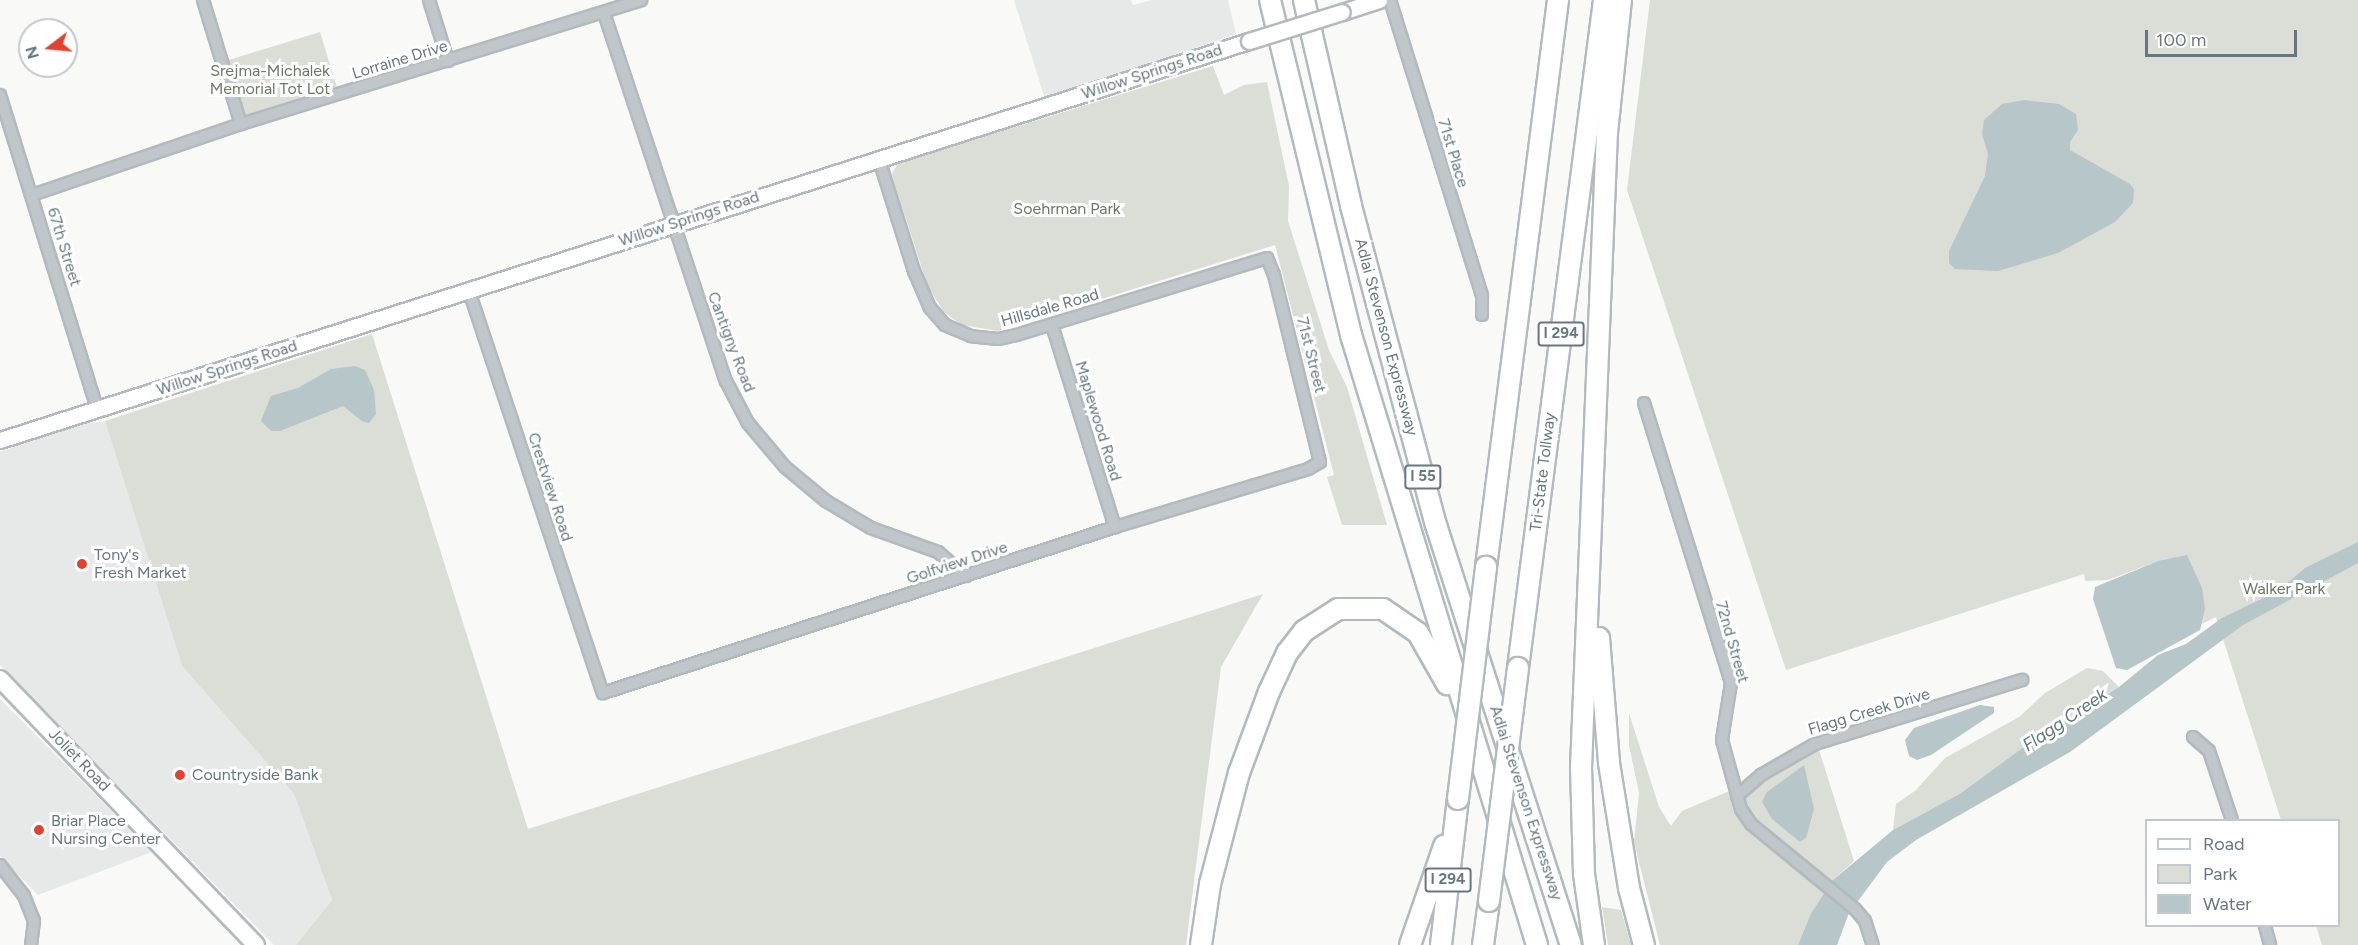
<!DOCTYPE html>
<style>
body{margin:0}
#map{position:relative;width:2358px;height:945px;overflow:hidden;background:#f9f9f7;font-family:Figtree,sans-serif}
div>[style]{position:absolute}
.built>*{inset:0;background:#e7e9e8}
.green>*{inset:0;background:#daded6;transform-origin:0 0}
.water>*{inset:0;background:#b7c6c8}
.roads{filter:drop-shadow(2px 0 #b3babd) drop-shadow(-2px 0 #b3babd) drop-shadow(0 2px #b3babd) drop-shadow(0 -2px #b3babd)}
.street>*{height:10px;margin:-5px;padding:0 5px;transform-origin:5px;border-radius:5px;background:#c0c6c9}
.secondary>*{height:15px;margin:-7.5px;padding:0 7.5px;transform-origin:7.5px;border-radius:7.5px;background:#fff}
.primary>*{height:16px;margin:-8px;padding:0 8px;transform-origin:8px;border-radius:8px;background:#fff}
.highway>*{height:20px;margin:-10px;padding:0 10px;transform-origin:10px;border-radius:10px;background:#fff}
.bridges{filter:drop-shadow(2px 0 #b3babd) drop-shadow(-2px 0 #b3babd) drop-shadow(0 2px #b3babd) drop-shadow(0 -2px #b3babd)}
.secondary-bridge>*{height:15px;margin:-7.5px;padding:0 7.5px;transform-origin:7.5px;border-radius:7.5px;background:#fff}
.highway-bridge>*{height:20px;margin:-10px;padding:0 10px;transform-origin:10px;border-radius:10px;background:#fff}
.dots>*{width:16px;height:16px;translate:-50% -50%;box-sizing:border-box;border:3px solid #fff;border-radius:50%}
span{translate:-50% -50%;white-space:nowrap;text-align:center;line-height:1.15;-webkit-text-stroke:6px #fff;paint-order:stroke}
.shield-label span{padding:2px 4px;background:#fff;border:2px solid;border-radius:4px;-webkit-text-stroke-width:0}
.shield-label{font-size:15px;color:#657881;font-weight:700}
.street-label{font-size:16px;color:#657881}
.park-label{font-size:16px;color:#6a7a63}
.poi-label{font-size:16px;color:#657881}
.left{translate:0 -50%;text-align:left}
.water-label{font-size:18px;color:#5f777c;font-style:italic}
.legend{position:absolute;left:2145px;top:819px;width:195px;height:108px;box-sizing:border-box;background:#fff;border:2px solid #c1c9cd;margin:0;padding:8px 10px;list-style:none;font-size:18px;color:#657881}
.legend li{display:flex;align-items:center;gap:12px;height:30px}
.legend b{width:30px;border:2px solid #c1c9cd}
.north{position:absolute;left:18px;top:18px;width:60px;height:60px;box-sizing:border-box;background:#fff;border:2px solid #c1c9cd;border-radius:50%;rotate:254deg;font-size:16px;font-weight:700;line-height:24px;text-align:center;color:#657881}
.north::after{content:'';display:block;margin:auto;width:21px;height:27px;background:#e1432f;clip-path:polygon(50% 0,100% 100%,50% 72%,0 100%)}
.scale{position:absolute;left:2145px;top:30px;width:152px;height:27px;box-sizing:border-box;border:3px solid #657881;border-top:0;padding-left:8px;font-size:18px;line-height:21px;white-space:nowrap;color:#657881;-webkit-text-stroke:4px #fff;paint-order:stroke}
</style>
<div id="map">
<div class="built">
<i style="clip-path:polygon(1014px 0,1131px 0,1133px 5px,1152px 0,1228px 0,1236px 34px,1045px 99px)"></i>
<i style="clip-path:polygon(105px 421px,182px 666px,294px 794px,332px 900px,296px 945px,274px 945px,0 665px,0 452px,77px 425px)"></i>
<i style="clip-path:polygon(0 699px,152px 852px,38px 895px,0 856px)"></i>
</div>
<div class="green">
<i style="clip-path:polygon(1650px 0,2358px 0,2358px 945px,2322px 945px,2316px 926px,2338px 926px,2338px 820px,2281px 820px,2216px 617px,2202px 624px,2205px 610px,2158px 561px,2108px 580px,2085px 581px,2084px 574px,1786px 670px,1627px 190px)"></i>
<i style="left:320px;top:32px;width:61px;height:98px;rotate:73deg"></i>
<i style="clip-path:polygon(1213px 66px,1224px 95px,1244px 85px,1267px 82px,1289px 186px,1288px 221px,1329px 350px,1347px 387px,1387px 525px,1342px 525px,1327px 477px,1334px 475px,1275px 245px,998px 331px,962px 325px,944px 312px,928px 287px,895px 185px,892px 174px,898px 163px)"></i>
<i style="clip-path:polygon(372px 334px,528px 829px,1263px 594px,1221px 667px,1186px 945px,296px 945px,332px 900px,294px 794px,182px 666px,105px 421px)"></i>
<i style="clip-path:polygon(2087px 668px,2103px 671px,2119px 687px,2025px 746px,1961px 793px,1893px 830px,1896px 804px,1916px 790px,1945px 758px,2019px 717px,2045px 693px)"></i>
<i style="clip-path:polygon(1629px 713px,1659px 807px,1671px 826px,1682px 811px,1727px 792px,1758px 785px,1819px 750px,1854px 861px,1833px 880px,1811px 913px,1798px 945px,1660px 945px,1634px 842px,1639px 793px,1629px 745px)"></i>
<i style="clip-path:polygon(1602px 907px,1621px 910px,1631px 945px,1608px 945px)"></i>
</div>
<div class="water">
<i style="clip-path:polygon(2024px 100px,2059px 104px,2076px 114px,2078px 130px,2070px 142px,2070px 150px,2130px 184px,2134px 189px,2133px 203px,2115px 222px,2058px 253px,1998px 271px,1955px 269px,1949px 263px,1949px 251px,1985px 176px,1988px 154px,1982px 134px,1984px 120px,2002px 104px)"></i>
<i style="clip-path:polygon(355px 366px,365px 370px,374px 390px,376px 414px,369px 423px,362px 421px,343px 406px,280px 431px,271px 431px,261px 421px,271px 396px,298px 388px,331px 369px)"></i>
<i style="clip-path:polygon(2358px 542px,2358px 563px,2243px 625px,2070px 752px,1916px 840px,1887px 862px,1849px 913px,1837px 945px,1798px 945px,1811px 913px,1833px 880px,1893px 830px,1961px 793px,2025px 746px,2119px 687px,2158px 655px,2186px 644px,2222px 618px,2278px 591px,2305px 568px)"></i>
<i style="clip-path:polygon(2187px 555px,2202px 588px,2205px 610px,2200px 630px,2127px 670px,2116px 668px,2093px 599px,2095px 587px,2158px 561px)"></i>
<i style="clip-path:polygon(1980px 705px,1994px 707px,1994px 713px,1931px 755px,1917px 760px,1909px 756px,1905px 740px,1914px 728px)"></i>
<i style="clip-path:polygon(1804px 765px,1814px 809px,1806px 838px,1800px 842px,1772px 819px,1762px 802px,1767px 792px)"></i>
</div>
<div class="roads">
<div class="street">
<i style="left:203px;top:0;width:130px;rotate:73deg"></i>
<i style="left:429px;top:0;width:64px;rotate:72.7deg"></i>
<i style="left:1390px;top:0;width:310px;rotate:72.7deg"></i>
<i style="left:1482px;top:296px;width:19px;rotate:90deg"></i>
<i style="left:604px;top:13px;width:388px;rotate:71.7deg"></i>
<i style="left:726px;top:381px;width:47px;rotate:62.4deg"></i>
<i style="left:748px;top:423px;width:57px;rotate:49.9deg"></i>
<i style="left:785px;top:467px;width:53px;rotate:39.7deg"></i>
<i style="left:826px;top:501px;width:52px;rotate:31deg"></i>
<i style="left:871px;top:528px;width:71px;rotate:19.7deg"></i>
<i style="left:938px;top:552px;width:37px;rotate:41deg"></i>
<i style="left:0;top:95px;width:329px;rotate:72.8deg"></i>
<i style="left:32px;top:195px;width:221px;rotate:-18.8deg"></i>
<i style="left:241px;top:124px;width:419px;rotate:-17.2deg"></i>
<i style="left:469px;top:291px;width:424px;rotate:71.6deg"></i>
<i style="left:603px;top:693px;width:538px;rotate:-17.96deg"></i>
<i style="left:1115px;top:527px;width:202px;rotate:-16.7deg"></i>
<i style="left:1308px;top:469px;width:14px;rotate:-30deg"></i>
<i style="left:1320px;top:462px;width:193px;rotate:-103.8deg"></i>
<i style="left:1274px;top:275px;width:18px;rotate:-112deg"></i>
<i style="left:1267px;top:258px;width:263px;rotate:162.9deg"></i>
<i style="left:1016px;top:335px;width:18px;rotate:167deg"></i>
<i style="left:998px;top:339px;width:27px;rotate:-174deg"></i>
<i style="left:971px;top:336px;width:28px;rotate:-157deg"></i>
<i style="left:945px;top:325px;width:23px;rotate:-131deg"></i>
<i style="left:930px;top:308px;width:40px;rotate:-113.4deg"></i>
<i style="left:914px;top:271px;width:117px;rotate:-107.4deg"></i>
<i style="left:1052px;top:325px;width:212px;rotate:72.7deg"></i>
<i style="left:1644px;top:403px;width:293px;rotate:72.7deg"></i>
<i style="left:1731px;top:683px;width:58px;rotate:99deg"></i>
<i style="left:1722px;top:740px;width:72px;rotate:74.6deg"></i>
<i style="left:1741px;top:809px;width:18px;rotate:56deg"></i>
<i style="left:1751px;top:824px;width:134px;rotate:39.3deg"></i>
<i style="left:1855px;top:909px;width:16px;rotate:50deg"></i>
<i style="left:1865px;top:921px;width:25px;rotate:72deg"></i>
<i style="left:2193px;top:737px;width:21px;rotate:41deg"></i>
<i style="left:2209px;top:751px;width:73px;rotate:71.6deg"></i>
<i style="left:1737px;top:796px;width:32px;rotate:-41deg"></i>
<i style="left:1761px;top:775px;width:62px;rotate:-29.9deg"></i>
<i style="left:1815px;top:744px;width:217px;rotate:-17.2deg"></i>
<i style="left:0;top:865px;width:39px;rotate:52deg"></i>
<i style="left:24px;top:896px;width:27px;rotate:68deg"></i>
<i style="left:34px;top:921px;width:24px;rotate:97deg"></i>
<i style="left:2265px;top:926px;width:20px;rotate:75deg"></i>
</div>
<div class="secondary">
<i style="left:1342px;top:12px;width:39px;rotate:-18deg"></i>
<i style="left:0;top:440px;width:1311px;rotate:-17.72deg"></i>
</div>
<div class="primary">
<i style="left:0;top:679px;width:369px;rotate:46.1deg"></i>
</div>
<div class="highway">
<i style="left:1270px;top:0;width:345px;rotate:76.4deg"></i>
<i style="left:1351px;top:335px;width:638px;rotate:73.04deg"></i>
<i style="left:1304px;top:0;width:211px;rotate:77.1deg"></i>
<i style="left:1351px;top:206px;width:330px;rotate:75.1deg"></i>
<i style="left:1436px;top:525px;width:441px;rotate:72.2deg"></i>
<i style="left:1486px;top:567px;width:572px;rotate:-82.76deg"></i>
<i style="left:1599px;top:638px;width:125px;rotate:85.4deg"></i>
<i style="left:1609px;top:763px;width:127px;rotate:80.9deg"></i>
<i style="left:1629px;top:888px;width:59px;rotate:75.3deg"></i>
<i style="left:1518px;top:668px;width:674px;rotate:-82.66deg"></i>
<i style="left:1201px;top:945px;width:62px;rotate:-81.6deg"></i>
<i style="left:1210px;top:884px;width:115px;rotate:-75.4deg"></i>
<i style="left:1239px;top:773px;width:86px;rotate:-69.7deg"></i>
<i style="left:1269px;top:692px;width:43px;rotate:-65.2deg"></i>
<i style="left:1287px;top:653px;width:28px;rotate:-52deg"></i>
<i style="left:1304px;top:631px;width:40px;rotate:-32.9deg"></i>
<i style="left:1338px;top:609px;width:45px"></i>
<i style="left:1383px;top:609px;width:42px;rotate:34.4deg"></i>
<i style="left:1418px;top:633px;width:59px;rotate:60.4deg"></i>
<i style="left:1410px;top:945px;width:105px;rotate:-71deg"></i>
<i style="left:1441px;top:945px;width:147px;rotate:-83.4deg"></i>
<i style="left:1483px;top:945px;width:44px;rotate:-82.2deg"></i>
<i style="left:1594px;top:945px;width:72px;rotate:-98deg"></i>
<i style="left:1584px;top:874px;width:106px;rotate:-91.6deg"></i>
<i style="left:1581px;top:768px;width:636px;rotate:-87.66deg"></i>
<i style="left:1607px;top:133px;width:134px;rotate:-84deg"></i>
</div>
</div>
<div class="bridges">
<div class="secondary-bridge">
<i style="left:1249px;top:41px;width:97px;rotate:-17.3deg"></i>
</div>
<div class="highway-bridge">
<i style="left:1458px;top:799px;width:234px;rotate:-83.1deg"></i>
<i style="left:1489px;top:901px;width:235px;rotate:-82.9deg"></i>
</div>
</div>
<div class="dots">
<i style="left:82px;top:564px;background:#e1432f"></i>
<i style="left:180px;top:775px;background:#e1432f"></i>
<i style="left:39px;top:830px;background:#e1432f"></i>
</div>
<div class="shield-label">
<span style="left:1561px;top:334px">I 294</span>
<span style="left:1423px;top:477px">I 55</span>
<span style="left:1448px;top:880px">I 294</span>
</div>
<div class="street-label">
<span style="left:400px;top:60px;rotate:-17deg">Lorraine Drive</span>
<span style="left:1152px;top:72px;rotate:-18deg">Willow Springs Road</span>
<span style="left:1453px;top:153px;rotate:73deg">71st Place</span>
<span style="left:689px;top:219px;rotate:-18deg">Willow Springs Road</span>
<span style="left:64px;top:247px;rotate:73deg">67th Street</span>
<span style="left:1050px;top:308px;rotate:-16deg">Hillsdale Road</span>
<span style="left:1386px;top:337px;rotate:75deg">Adlai Stevenson Expressway</span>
<span style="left:731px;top:342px;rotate:69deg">Cantigny Road</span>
<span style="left:1311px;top:355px;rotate:76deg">71st Street</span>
<span style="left:227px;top:368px;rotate:-18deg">Willow Springs Road</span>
<span style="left:1098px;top:421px;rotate:73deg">Maplewood Road</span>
<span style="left:1543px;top:472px;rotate:-83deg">Tri-State Tollway</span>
<span style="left:550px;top:487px;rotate:72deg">Crestview Road</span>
<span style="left:957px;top:563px;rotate:-18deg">Golfview Drive</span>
<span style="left:1732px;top:642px;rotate:74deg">72nd Street</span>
<span style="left:1869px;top:712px;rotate:-17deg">Flagg Creek Drive</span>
<span style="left:79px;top:760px;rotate:46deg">Joliet Road</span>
<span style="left:1526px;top:803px;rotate:72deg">Adlai Stevenson Expressway</span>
</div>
<div class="park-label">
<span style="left:270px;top:80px">Srejma-Michalek<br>Memorial Tot Lot</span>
<span style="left:1067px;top:209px">Soehrman Park</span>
<span style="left:2284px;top:589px">Walker Park</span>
</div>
<div class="poi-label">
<span class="left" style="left:94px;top:564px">Tony's<br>Fresh Market</span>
<span class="left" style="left:192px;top:775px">Countryside Bank</span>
<span class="left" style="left:51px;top:830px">Briar Place<br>Nursing Center</span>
</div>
<div class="water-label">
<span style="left:2065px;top:720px;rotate:-34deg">Flagg Creek</span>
</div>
<ul class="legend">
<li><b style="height:8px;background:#fff"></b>Road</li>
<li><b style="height:16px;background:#daded6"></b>Park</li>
<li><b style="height:16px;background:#b7c6c8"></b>Water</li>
</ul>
<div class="north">N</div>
<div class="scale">100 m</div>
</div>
